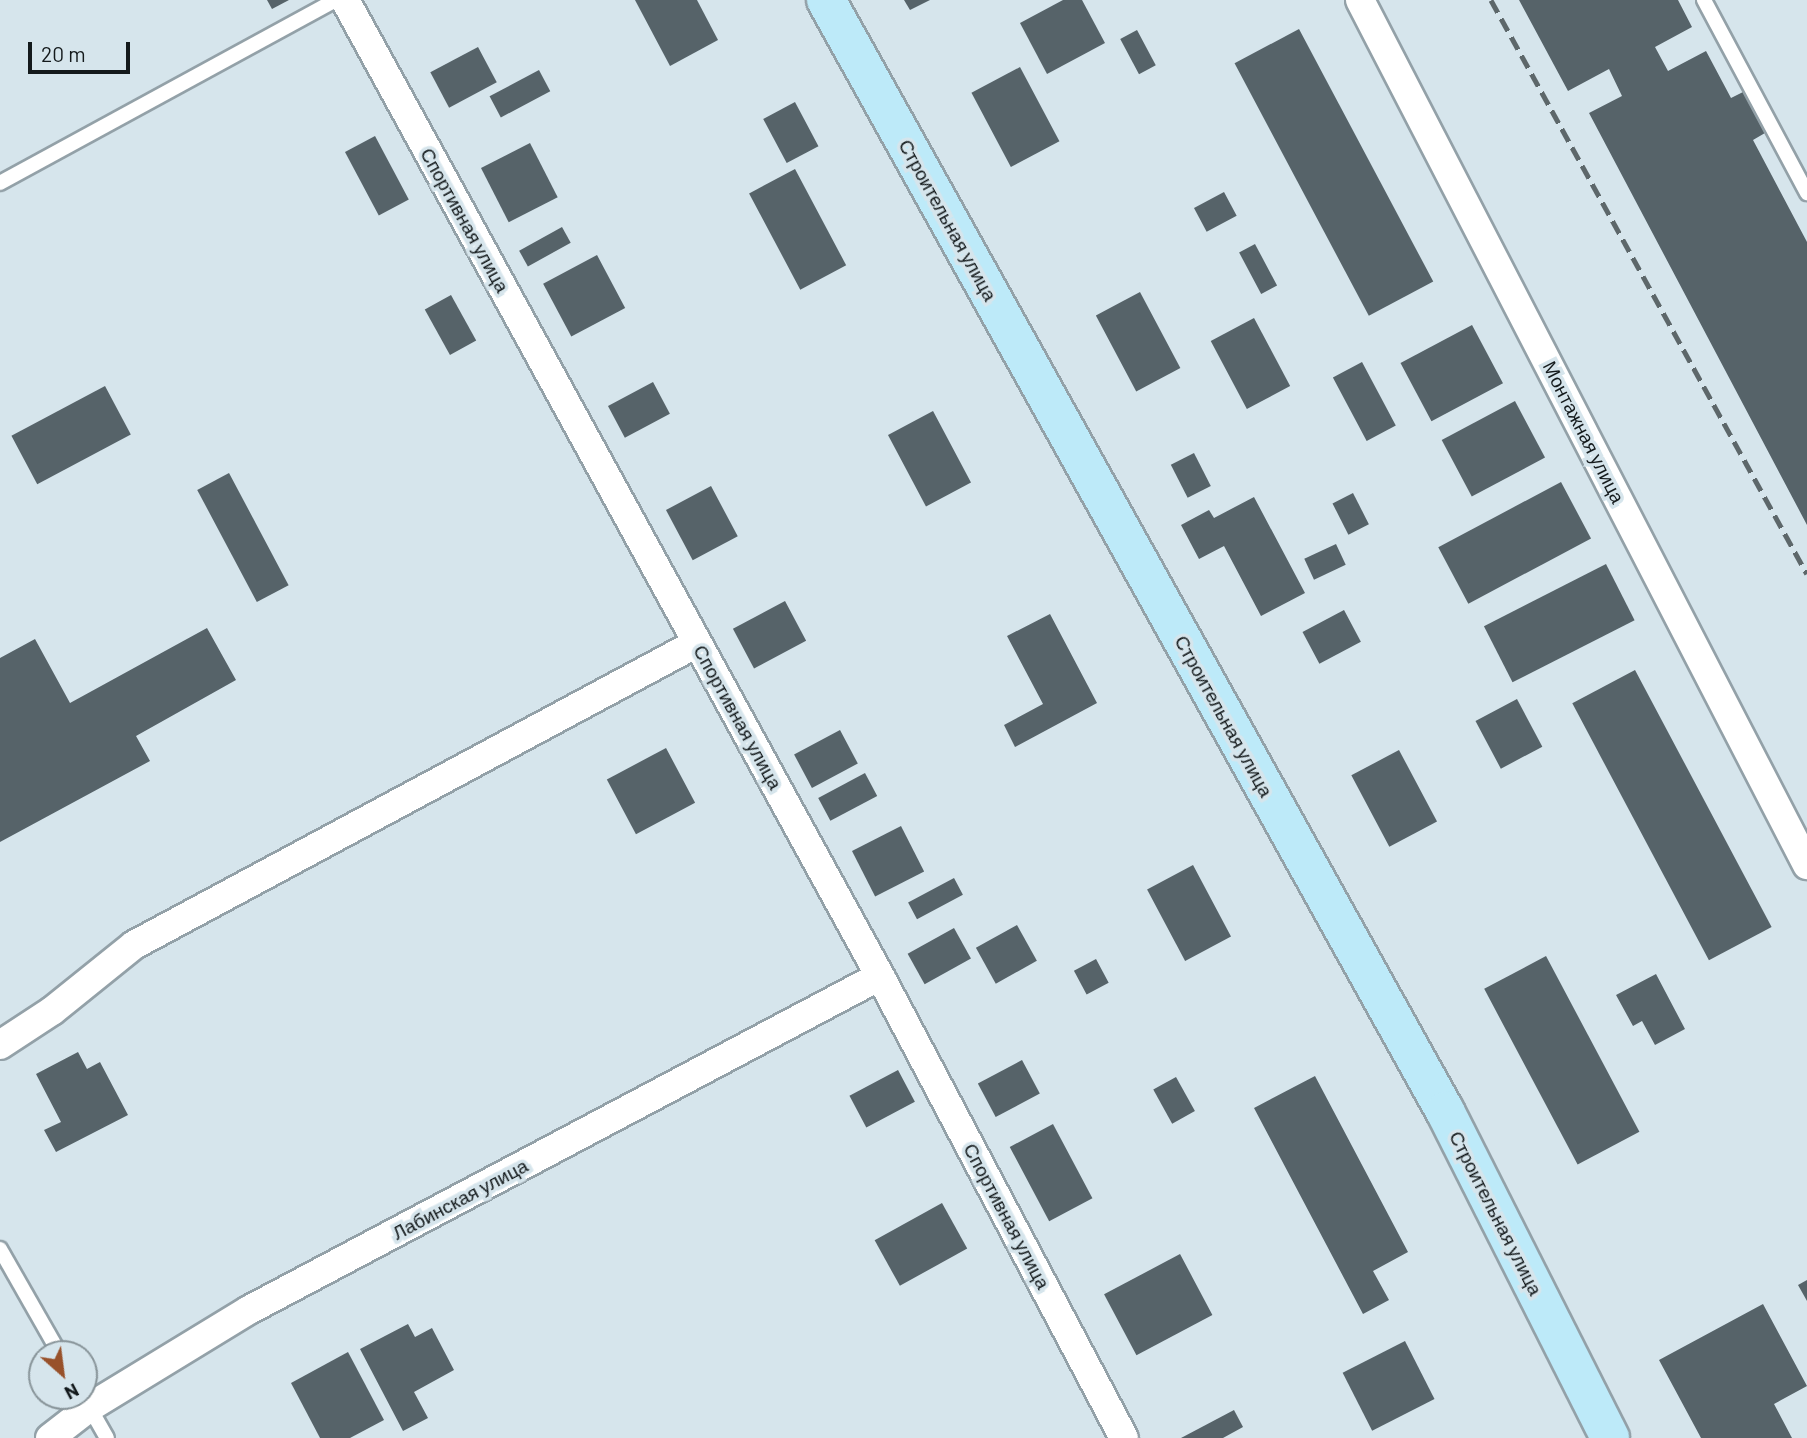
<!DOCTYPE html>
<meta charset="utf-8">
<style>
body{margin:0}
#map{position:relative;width:1807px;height:1438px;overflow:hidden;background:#d6e5ec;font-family:Barlow,sans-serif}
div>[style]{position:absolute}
.building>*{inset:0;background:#566369;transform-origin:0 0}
.roads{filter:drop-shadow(2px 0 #93a1a8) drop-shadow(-2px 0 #93a1a8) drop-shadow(0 2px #93a1a8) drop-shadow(0 -2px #93a1a8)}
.lane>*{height:14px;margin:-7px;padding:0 7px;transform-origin:7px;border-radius:7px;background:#fff}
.street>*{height:28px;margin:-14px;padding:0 14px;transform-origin:14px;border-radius:14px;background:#fff}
.secondary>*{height:38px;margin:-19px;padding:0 19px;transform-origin:19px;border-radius:19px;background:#bdeaf9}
.rail>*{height:5px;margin-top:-2.5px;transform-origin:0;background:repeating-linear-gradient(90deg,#5d676a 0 14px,transparent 0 21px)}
span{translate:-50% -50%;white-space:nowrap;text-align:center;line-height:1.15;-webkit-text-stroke:7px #d6e5ec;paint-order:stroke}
.street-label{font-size:19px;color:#141a1c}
.north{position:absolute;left:28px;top:1340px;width:70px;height:70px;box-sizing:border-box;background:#d6e5ec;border:2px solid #889499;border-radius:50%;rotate:152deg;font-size:19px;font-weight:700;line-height:28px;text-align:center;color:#141a1c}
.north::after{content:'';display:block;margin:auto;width:24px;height:32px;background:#98512a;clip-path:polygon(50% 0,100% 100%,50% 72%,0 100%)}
.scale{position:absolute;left:28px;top:42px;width:102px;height:32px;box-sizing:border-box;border:4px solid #141a1c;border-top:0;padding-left:9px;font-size:21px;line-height:24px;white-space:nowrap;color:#141a1c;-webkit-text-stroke:5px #d6e5ec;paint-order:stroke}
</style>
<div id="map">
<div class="building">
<i style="clip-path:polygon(267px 0,289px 0,272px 9px)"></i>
<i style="clip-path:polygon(635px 0,697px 0,718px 40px,670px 66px)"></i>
<i style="clip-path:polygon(904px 0,930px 0,910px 10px)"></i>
<i style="clip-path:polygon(1063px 0,1082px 0,1105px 43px,1047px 74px,1020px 23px)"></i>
<i style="clip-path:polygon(1519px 0,1678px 0,1692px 27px,1655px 47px,1668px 71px,1706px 51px,1731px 98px,1743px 92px,1765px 133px,1753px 140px,1807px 242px,1807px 525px,1589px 113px,1622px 96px,1609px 69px,1568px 91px)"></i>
<i style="left:1299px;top:29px;width:286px;height:73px;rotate:62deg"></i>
<i style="left:1137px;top:30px;width:40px;height:19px;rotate:62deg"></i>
<i style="left:478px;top:47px;width:40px;height:54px;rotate:62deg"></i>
<i style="left:1020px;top:67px;width:84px;height:55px;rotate:62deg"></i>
<i style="left:539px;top:70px;width:24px;height:56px;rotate:62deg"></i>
<i style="left:795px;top:102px;width:50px;height:36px;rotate:62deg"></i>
<i style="left:375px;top:136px;width:72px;height:34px;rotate:62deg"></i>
<i style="left:530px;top:143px;width:61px;height:55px;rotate:63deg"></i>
<i style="left:795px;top:169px;width:109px;height:52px;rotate:62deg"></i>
<i style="left:1224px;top:192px;width:27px;height:34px;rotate:62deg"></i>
<i style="left:562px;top:227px;width:18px;height:49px;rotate:61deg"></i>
<i style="left:1255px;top:244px;width:47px;height:18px;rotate:62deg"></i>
<i style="left:597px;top:255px;width:60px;height:61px;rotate:62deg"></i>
<i style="left:1140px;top:292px;width:86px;height:50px;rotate:62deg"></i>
<i style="left:451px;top:295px;width:52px;height:30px;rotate:61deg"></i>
<i style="left:1254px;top:318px;width:77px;height:49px;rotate:62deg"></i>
<i style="left:1472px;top:325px;width:66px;height:81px;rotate:62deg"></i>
<i style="left:1362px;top:362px;width:72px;height:33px;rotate:62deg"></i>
<i style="left:653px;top:382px;width:36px;height:51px;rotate:62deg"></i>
<i style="left:105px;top:386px;width:55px;height:106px;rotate:62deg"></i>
<i style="left:1515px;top:401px;width:64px;height:83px;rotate:62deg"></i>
<i style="left:933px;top:411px;width:81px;height:51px;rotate:62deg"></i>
<i style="left:1194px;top:453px;width:37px;height:26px;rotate:63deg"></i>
<i style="left:229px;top:473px;width:127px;height:36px;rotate:62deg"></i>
<i style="left:1561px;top:482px;width:64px;height:139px;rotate:62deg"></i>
<i style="left:711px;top:486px;width:57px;height:51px;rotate:62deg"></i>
<i style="left:1353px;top:493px;width:35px;height:23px;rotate:63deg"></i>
<i style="clip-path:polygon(1254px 497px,1305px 593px,1261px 616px,1224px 546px,1199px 559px,1181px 525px,1209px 510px,1214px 518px)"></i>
<i style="left:1336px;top:544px;width:23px;height:35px;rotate:65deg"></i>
<i style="left:1606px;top:564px;width:63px;height:137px;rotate:63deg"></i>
<i style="left:785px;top:601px;width:45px;height:59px;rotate:62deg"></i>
<i style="left:1344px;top:610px;width:36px;height:47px;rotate:62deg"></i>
<i style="clip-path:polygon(1050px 614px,1097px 703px,1015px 747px,1004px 725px,1043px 704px,1007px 636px)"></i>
<i style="clip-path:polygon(207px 628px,236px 680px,136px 736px,150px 761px,0 842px,0 658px,35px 639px,70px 703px)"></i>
<i style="left:1635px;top:670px;width:291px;height:71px;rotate:62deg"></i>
<i style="left:1517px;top:699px;width:54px;height:47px;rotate:62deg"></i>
<i style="left:840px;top:730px;width:38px;height:52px;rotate:62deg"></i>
<i style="left:666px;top:748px;width:62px;height:67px;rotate:62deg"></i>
<i style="left:1399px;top:750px;width:81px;height:54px;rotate:62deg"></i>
<i style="left:865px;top:773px;width:26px;height:53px;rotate:62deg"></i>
<i style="left:901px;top:826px;width:51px;height:55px;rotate:63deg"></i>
<i style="left:1193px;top:865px;width:81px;height:52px;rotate:62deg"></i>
<i style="left:954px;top:878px;width:19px;height:52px;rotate:62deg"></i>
<i style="left:1017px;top:925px;width:41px;height:47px;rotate:61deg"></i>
<i style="left:954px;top:928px;width:35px;height:53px;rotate:61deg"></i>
<i style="left:1546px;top:956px;width:199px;height:70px;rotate:62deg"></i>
<i style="left:1096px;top:959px;width:27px;height:25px;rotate:62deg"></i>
<i style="clip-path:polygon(1656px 974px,1685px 1029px,1655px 1045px,1642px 1021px,1633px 1026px,1616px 995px)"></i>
<i style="clip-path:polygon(78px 1052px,87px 1069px,100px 1062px,128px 1115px,56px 1152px,44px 1130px,61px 1122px,36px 1074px)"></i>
<i style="left:1022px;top:1060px;width:38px;height:50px;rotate:62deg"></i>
<i style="left:898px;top:1070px;width:36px;height:55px;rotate:62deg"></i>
<i style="clip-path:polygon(1315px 1076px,1408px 1252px,1373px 1271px,1389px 1300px,1363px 1314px,1254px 1108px)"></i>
<i style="left:1176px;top:1077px;width:39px;height:26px;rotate:61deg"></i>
<i style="left:1053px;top:1124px;width:84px;height:49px;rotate:62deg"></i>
<i style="left:942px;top:1203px;width:52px;height:77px;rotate:61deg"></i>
<i style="left:1180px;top:1254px;width:69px;height:86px;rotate:62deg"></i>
<i style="clip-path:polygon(1807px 1280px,1807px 1301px,1798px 1285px)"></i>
<i style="clip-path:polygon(1763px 1304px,1807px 1386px,1774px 1404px,1792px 1438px,1701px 1438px,1659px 1360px)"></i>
<i style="clip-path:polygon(408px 1324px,415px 1337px,432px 1328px,454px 1370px,414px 1392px,428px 1418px,403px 1431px,360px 1349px)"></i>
<i style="left:1405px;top:1341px;width:65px;height:70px;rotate:63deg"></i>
<i style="clip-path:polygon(348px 1352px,384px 1420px,350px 1438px,320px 1438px,291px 1383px)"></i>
<i style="clip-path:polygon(1234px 1410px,1243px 1427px,1223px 1438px,1181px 1438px)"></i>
</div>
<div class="roads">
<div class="lane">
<i style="left:1704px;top:0;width:219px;rotate:61.9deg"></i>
<i style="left:0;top:183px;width:382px;rotate:-28.6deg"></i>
<i style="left:0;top:1249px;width:121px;rotate:60.3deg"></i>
<i style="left:87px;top:1403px;width:40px;rotate:60.3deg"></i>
</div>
<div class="street">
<i style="left:345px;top:0;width:1113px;rotate:61.27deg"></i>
<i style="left:880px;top:976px;width:522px;rotate:62.16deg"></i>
<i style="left:1360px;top:0;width:974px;rotate:62.67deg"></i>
<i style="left:0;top:1045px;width:62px;rotate:-33.2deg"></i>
<i style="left:52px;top:1011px;width:105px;rotate:-38.8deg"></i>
<i style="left:134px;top:945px;width:639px;rotate:-28.21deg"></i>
<i style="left:50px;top:1438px;width:51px;rotate:-37.8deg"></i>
<i style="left:90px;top:1407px;width:186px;rotate:-31.4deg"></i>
<i style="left:249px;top:1310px;width:714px;rotate:-27.89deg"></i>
</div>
<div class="secondary">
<i style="left:826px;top:0;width:1272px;rotate:60.88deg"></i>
<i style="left:1445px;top:1111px;width:366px;rotate:63.2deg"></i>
</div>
</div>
<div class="rail">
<i style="left:1491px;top:0;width:655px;rotate:61.17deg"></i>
</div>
<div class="street-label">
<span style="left:465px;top:220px;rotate:61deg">Спортивная улица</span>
<span style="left:948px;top:220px;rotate:61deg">Строительная улица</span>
<span style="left:1584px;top:432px;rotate:63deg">Монтажная улица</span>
<span style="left:1224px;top:716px;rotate:61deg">Строительная улица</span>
<span style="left:738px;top:717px;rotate:61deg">Спортивная улица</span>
<span style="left:460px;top:1199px;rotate:-28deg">Лабинская улица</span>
<span style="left:1496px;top:1213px;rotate:63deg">Строительная улица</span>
<span style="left:1007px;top:1216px;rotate:62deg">Спортивная улица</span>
</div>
<div class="north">N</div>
<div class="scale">20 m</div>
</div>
